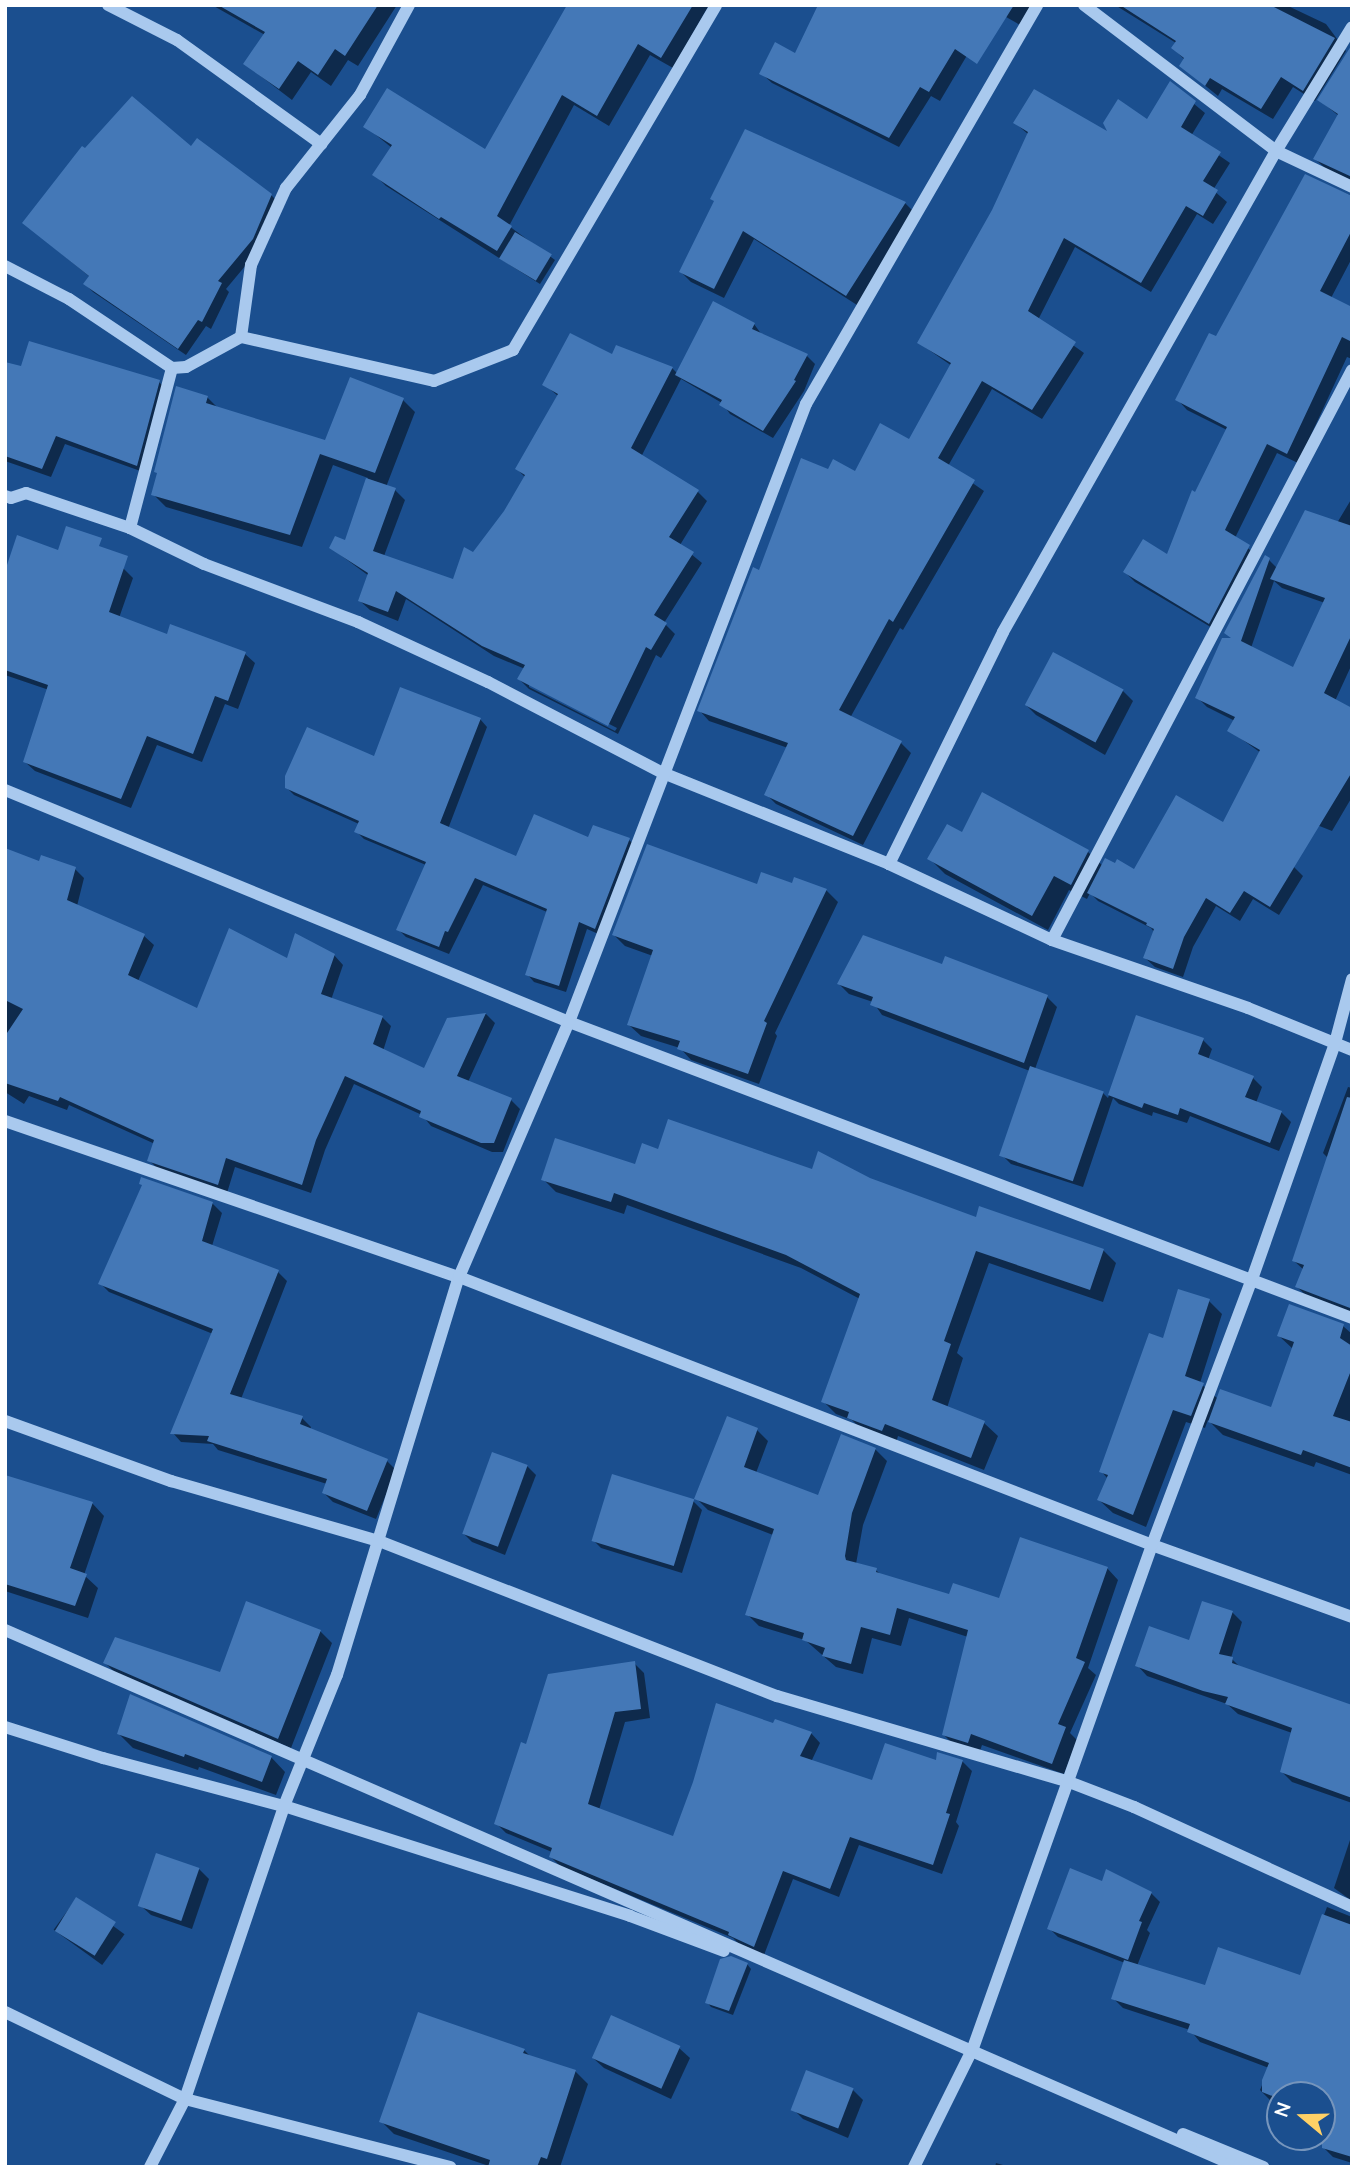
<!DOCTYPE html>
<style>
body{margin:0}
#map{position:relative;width:1357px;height:2172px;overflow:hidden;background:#1b4f8f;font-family:"Nunito Sans",sans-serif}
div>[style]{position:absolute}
.shadow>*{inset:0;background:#0007;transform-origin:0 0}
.building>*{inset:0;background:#4478b7;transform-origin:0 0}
.minor>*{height:12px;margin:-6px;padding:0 6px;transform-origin:6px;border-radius:6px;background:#a9c9ee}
span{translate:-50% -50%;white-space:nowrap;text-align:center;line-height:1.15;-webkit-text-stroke:5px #1b4f8f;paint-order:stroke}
.frame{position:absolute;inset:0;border:7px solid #fff;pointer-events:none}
.north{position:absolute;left:1266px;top:2081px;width:70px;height:70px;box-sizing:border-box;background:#1b4f8f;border:2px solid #7695bc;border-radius:50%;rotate:289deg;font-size:19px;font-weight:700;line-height:28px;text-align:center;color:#fff}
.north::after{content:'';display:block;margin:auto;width:24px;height:32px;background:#ffd166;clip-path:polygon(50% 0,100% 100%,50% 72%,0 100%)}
</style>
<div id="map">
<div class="shadow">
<i style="clip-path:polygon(212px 5px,397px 5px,358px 66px,348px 60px,331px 86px,311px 72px,292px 100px,245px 64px,265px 35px)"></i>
<i style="clip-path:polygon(571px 5px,709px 5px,673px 68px,650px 55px,609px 126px,574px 105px,509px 226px,555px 260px,540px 284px,386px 186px,375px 175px,392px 148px,365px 126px,485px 152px)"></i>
<i style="clip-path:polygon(820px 5px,969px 52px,940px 101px,931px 96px,899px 147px,772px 83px,761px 73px,796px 55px)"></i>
<i style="clip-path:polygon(985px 5px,1033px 5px,1020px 25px)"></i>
<i style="clip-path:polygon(1115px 5px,1286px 5px,1326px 24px,1346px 51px,1315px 101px,1293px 87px,1273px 119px,1222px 89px,1218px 96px,1181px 66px,1185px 60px,1173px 48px,1176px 43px)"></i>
<i style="clip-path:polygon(1352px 49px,1352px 181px,1325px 168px,1315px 159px,1339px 116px,1319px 100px)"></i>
<i style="clip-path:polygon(1170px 84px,1205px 113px,1191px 136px,1230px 163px,1213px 190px,1227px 202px,1213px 224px,1197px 214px,1151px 292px,1075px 247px,1038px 320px,1084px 353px,1042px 419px,992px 389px,948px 466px,984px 491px,903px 630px,900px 628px,850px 718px,901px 743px,911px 753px,863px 845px,776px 804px,766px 794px,788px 748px,709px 721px,700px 711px,760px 572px,829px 471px,856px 473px,909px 441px,952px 366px,919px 343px,994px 211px,1029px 135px,1015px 123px,1111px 135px,1147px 121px)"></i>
<i style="clip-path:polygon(1305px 176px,1352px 196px,1352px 258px,1331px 298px,1352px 309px,1352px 359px,1347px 357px,1298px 463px,1277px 453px,1235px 538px,1259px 557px,1219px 632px,1135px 582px,1125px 572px,1168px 556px,1227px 430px,1187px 410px,1178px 400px,1217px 338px)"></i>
<i style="clip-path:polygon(271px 195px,279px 203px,261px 247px,226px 289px,229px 292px,211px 329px,206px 326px,186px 355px,93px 292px,85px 284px,90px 277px,24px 223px)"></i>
<i style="clip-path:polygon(716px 202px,905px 203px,915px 213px,857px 305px,754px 239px,724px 298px,691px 282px,681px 272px)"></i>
<i style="clip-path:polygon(evenodd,754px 324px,762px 335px,807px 356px,815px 364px,804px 391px,773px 438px,730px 414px,722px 403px,681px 379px,641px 457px,698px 492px,707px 501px,680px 545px,702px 563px,664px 623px,675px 634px,661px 658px,656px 655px,618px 734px,529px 689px,519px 679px,525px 669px,494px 656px,406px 599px,398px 621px,370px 610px,360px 601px,369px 576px,331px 548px,346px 542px,368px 478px,333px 465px,302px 547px,166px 507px,153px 494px,207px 397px,219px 409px,326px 442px,403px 400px,415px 412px,386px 487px,395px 490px,405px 500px,384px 556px,454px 581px,505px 512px,526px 478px,517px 469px,558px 396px,544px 384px,613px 357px,617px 347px,672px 368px,677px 373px,754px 324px,529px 683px,617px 728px,615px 731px,529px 687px,529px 683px)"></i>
<i style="clip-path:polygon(5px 364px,22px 369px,159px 382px,168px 391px,146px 473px,65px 444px,51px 477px,5px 461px)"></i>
<i style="clip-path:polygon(evenodd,1352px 498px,1352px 664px,1335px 701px,1352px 710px,1352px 797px,1332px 831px,1252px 799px,1261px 753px,1229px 730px,1235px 721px,1207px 707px,1197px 697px,1233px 639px,1268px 559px,1277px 568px,1337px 523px,1352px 498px,1274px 581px,1282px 588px,1325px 603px,1294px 670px,1251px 648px,1274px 581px)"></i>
<i style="clip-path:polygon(60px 552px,123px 568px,133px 578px,119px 618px,168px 636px,245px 654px,255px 663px,238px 709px,225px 704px,202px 762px,157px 745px,131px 808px,35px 771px,25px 762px,49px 690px,5px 675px,5px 575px)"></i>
<i style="clip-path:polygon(1123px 691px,1133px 701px,1105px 755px,1036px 715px,1026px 705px)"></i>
<i style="clip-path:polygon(480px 719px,487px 727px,448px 829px,517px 859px,589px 839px,629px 840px,637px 847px,603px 936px,587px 929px,566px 992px,534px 982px,527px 974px,547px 912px,483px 885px,449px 954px,406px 937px,399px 930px,426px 865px,364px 839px,357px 832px,359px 824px,294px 795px,286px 787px)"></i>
<i style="clip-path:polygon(983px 795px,1088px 852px,1103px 866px,1135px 871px,1294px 867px,1303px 876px,1279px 915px,1253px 899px,1240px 921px,1216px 906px,1193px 947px,1183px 977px,1155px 967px,1145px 958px,1154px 932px,1151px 928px,1098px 901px,1090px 893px,1087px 899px,1069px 890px,1048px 930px,945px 874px,929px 858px,962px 834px)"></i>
<i style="clip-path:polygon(5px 850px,40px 863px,75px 869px,84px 878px,77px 906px,144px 936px,154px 945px,138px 981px,198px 1010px,288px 960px,334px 955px,343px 965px,331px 1000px,382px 1017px,391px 1026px,383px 1051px,425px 1070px,448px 1020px,486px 1014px,495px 1023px,468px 1082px,511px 1100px,520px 1109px,503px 1152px,492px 1152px,431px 1126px,422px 1115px,354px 1084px,325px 1150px,311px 1193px,235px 1167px,227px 1193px,158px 1169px,149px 1160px,155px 1144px,69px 1105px,67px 1110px,29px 1096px,24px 1104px,5px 1092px)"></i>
<i style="clip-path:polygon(795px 880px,826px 890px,838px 902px,775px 1033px,777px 1036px,759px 1084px,691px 1060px,680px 1048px,641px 1036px,629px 1025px,653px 956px,625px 946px,614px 935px,758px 886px,793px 886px)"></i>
<i style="clip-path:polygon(943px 966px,1047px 997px,1057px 1007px,1035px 1069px,1103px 1093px,1108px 1098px,1137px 1017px,1203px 1040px,1212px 1049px,1208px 1060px,1253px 1078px,1262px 1087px,1256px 1103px,1281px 1112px,1291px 1122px,1279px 1151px,1190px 1116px,1187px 1123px,1153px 1112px,1152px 1116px,1119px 1104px,1113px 1098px,1083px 1187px,1011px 1164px,1002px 1155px,1030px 1071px,882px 1015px,873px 1002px,849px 994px,839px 984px)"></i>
<i style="clip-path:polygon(1348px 1087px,1352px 1088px,1352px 1315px,1310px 1299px,1297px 1287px,1304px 1270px,1294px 1261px,1328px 1158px,1323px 1153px)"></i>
<i style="clip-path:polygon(659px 1151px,870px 1180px,977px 1219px,1103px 1250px,1116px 1263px,1103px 1302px,989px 1263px,957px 1353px,963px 1358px,947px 1408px,984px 1423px,998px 1436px,984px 1470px,898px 1436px,896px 1443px,862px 1430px,852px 1420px,836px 1414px,823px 1401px,860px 1299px,801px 1268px,627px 1205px,624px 1214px,556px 1192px,543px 1179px,636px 1167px)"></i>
<i style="clip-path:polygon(212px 1203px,222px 1213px,212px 1246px,278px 1272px,287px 1281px,241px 1399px,302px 1418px,311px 1427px,310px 1430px,387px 1461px,396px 1470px,376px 1519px,333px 1502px,324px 1493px,327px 1484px,218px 1450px,213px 1444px,181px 1442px,173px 1433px,213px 1334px,109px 1292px,100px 1283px)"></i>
<i style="clip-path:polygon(1209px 1301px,1222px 1314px,1200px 1383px,1218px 1399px,1272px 1409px,1293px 1349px,1279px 1336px,1343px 1326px,1352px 1334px,1352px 1475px,1316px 1462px,1314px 1467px,1223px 1435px,1208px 1420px,1205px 1428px,1186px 1422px,1146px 1527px,1113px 1513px,1099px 1500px,1108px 1479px,1101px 1471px,1164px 1340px)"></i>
<i style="clip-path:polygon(757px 1430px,768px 1441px,756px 1473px,819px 1497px,875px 1449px,887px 1461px,863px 1525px,856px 1564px,876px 1570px,881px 1575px,950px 1596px,1000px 1601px,1107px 1568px,1118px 1580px,1088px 1668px,1096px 1675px,1070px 1733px,1077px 1740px,1064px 1774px,982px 1745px,979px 1754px,955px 1746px,944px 1735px,968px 1637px,909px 1618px,901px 1646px,872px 1638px,863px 1674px,836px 1667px,805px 1640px,759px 1626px,747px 1614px,773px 1535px,708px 1510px,696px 1498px)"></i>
<i style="clip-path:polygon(527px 1466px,536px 1475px,505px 1555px,472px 1542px,463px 1533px)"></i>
<i style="clip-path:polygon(5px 1476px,92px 1503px,104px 1516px,84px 1575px,98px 1588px,88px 1618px,5px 1591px)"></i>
<i style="clip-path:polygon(693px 1501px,702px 1510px,682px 1573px,601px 1548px,592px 1539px)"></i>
<i style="clip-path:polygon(1232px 1612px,1242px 1622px,1231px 1658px,1241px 1668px,1352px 1706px,1352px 1803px,1292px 1782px,1282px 1772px,1292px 1733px,1238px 1714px,1227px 1704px,1147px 1676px,1137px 1665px,1190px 1642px)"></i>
<i style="clip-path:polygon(320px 1631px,332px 1643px,291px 1748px,118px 1675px,105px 1663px,221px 1675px)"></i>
<i style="clip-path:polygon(634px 1663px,644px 1673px,650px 1718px,625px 1722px,599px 1810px,674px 1838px,774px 1725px,811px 1733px,820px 1743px,811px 1762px,873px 1782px,937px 1763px,962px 1761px,972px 1771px,956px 1822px,959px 1826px,942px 1874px,859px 1845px,839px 1897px,793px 1879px,764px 1955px,740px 1945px,733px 1938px,560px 1866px,551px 1857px,552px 1852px,506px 1833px,496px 1823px,527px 1746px)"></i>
<i style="clip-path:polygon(119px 1734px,271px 1757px,285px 1772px,276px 1795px,199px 1767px,198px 1770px,133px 1748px)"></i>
<i style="clip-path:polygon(1352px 1834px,1352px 1901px,1334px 1888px)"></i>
<i style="clip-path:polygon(199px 1869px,209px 1879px,192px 1929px,151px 1915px,140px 1905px)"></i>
<i style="clip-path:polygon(1103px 1883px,1151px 1893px,1160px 1902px,1147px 1930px,1150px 1933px,1137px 1966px,1206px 1988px,1301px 1977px,1327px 1907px,1352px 1917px,1352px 2163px,1333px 2157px,1323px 2147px,1322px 2095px,1280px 2095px,1280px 2104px,1271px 2101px,1260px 2090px,1269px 2068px,1200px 2042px,1190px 2030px,1123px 2008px,1113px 1998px,1125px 1963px,1058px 1937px,1049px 1928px)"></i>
<i style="left:76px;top:1899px;width:60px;height:38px;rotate:36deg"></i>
<i style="clip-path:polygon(747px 1964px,751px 1969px,733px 2015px,711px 2007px,707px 2002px)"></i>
<i style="clip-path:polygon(612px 2017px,679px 2048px,690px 2058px,671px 2099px,604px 2068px,593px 2058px)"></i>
<i style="clip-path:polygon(524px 2050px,531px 2057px,575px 2071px,588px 2084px,560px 2167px,492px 2167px,394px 2134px,381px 2121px)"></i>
<i style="clip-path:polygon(853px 2090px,863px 2100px,848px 2138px,803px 2119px,793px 2109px)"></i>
<i style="clip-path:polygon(996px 2163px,1010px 2167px,995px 2167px)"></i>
</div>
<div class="building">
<i style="clip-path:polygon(218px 5px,378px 5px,345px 56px,335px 49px,318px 75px,298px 61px,279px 89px,243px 64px,265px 32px)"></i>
<i style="clip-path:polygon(567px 5px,693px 5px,661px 58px,638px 44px,597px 116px,562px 95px,497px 216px,512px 226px,497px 251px,441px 217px,439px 219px,372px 175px,392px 145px,363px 127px,387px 88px,485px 149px)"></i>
<i style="clip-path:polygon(818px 5px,1014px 5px,977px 64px,955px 49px,929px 92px,920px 87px,889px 138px,759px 74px,775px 42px,795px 53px)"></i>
<i style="clip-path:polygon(1120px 5px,1270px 5px,1335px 38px,1303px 91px,1281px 77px,1261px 109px,1210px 78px,1205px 86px,1179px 66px,1184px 58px,1171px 48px,1176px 41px)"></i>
<i style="clip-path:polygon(1351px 46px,1352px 47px,1352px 177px,1313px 159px,1338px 114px,1317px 100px)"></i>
<i style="clip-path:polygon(1170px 81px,1196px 101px,1181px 127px,1221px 152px,1203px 181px,1218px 190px,1203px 216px,1186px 206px,1141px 283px,1064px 238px,1028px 311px,1076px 342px,1032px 410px,982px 381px,938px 458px,975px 480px,893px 622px,889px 619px,839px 710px,902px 741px,853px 836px,764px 795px,788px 743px,697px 711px,753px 567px,759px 570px,801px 458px,828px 469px,833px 459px,855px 471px,880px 423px,909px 439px,951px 363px,917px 343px,992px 210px,1028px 132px,1013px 123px,1034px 89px,1107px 131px,1103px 123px,1118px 99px,1147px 119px)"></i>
<i style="clip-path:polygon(132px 96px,191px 146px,197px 138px,272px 194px,253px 239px,218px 281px,222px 283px,202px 322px,198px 320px,178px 349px,83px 284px,89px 276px,22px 223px,82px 146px,85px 148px)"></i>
<i style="clip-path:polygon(745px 129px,906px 202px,846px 296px,743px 231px,714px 289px,679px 272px,714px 201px,710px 199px)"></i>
<i style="clip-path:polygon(1305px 174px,1352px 196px,1352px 230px,1320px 291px,1352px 307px,1352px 342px,1342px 337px,1287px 454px,1267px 444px,1225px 530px,1250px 545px,1209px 624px,1123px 572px,1143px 539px,1167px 554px,1192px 490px,1195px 492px,1227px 427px,1175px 400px,1209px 333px,1216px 336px)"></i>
<i style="left:515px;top:232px;width:43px;height:31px;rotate:31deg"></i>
<i style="clip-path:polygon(713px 301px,755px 323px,752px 329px,808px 354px,794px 380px,796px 381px,763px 431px,719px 405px,722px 400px,675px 375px)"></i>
<i style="clip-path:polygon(570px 333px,612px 354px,616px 345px,673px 367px,631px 448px,699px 490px,669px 537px,694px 552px,654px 615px,667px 623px,651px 650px,646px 647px,608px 726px,517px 679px,525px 665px,482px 646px,396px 591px,388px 612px,358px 601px,368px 573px,329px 548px,335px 536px,345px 540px,366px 478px,396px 488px,373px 551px,453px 579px,464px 547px,473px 552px,504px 511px,525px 475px,515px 469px,558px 394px,542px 385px)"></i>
<i style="clip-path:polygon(29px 341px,160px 380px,137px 466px,56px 436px,42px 469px,5px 456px,5px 362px,21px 366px)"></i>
<i style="clip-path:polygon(350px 377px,404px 398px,375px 473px,320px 454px,290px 535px,151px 495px,157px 473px,154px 472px,176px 386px,208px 396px,206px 403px,325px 440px)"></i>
<i style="clip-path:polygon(1305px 510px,1352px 526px,1352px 634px,1324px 693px,1352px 708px,1352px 772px,1270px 907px,1244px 891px,1230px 913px,1206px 898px,1184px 937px,1173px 969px,1143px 958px,1154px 929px,1146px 925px,1147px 923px,1087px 893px,1105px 858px,1115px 863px,1117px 859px,1134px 869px,1176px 795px,1223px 822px,1260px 750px,1227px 731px,1235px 717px,1195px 698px,1222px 638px,1231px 638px,1224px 633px,1265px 555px,1270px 558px,1241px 641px,1293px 667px,1325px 598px,1270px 579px)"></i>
<i style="clip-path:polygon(66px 526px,102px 538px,99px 546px,128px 556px,109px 612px,167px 634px,170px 624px,246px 652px,228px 701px,215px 696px,193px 754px,147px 736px,121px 799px,23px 762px,48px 685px,5px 670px,5px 571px,17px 535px,58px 550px)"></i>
<i style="left:1053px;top:652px;width:80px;height:60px;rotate:28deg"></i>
<i style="clip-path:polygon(400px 687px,481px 718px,440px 823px,516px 856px,534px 814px,588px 837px,593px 825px,630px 838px,595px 929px,579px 922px,559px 986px,525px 975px,547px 909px,475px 878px,448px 932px,445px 931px,439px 947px,396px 930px,426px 862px,354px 832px,359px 821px,285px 788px,285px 776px,307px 727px,374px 756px)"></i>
<i style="clip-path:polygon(982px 792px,1089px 850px,1071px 885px,1054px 876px,1032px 916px,927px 859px,947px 824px,962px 832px)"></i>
<i style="clip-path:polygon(647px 844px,757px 884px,761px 872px,792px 883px,794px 877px,827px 889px,764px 1021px,767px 1023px,748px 1074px,677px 1049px,680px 1041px,627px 1025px,653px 950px,612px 935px)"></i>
<i style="clip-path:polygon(5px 848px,39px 861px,41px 855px,76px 867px,67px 900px,145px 934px,128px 975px,197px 1008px,229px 928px,287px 958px,295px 933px,335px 954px,321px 994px,383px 1016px,373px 1044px,424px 1068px,447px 1018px,486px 1013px,457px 1076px,512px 1098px,494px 1143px,481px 1143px,419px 1117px,421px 1111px,345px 1076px,316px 1140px,302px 1185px,226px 1158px,218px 1185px,147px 1161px,154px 1140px,60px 1097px,58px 1101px,5px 1083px,5px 1036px,23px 1009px,5px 1000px)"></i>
<i style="clip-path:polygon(863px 935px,942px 964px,945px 956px,1048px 995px,1024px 1063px,870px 1005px,873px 997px,837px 984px)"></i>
<i style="clip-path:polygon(1136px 1015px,1204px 1038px,1198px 1054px,1254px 1076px,1245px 1097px,1282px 1111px,1270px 1143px,1180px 1108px,1178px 1115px,1144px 1103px,1142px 1108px,1108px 1095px)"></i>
<i style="left:1030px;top:1066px;width:78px;height:95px;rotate:19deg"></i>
<i style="clip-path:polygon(1347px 1097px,1352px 1098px,1350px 1308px,1295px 1287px,1304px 1265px,1292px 1261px)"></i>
<i style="clip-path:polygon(668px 1119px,812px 1169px,818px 1151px,870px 1178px,976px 1217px,979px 1206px,1104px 1249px,1090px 1290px,976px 1251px,944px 1341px,951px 1344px,932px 1400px,985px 1421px,971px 1458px,885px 1424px,882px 1431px,847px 1418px,849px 1412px,821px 1402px,860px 1294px,786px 1255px,614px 1193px,611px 1202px,541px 1180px,555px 1138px,635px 1164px,642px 1143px,658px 1149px)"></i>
<i style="clip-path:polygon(141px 1177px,213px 1202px,202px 1241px,279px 1270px,230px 1394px,303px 1416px,300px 1424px,388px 1459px,367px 1511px,322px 1493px,327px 1479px,207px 1441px,209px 1436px,170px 1434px,213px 1329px,98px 1284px,142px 1185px,139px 1184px)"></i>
<i style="clip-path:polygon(1178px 1289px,1210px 1299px,1185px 1376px,1204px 1383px,1191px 1416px,1173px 1410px,1133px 1515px,1097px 1500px,1108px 1475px,1099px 1472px,1149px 1333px,1163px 1338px)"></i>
<i style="clip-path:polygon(1289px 1304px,1344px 1324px,1340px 1338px,1352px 1346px,1352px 1368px,1333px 1416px,1352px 1422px,1352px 1468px,1303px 1450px,1301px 1455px,1208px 1422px,1220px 1389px,1271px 1407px,1294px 1342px,1277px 1336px)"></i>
<i style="clip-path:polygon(727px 1416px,758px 1428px,744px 1467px,818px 1495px,841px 1434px,876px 1448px,852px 1513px,845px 1556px,846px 1560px,877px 1568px,876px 1572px,949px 1594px,953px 1583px,999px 1598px,1020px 1537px,1108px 1567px,1076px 1658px,1085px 1662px,1058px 1724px,1066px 1727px,1052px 1764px,971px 1734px,968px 1743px,942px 1735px,968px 1630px,897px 1608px,890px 1635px,861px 1627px,851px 1664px,822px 1656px,825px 1648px,802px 1640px,804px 1633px,745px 1615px,774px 1529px,694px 1499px)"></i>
<i style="left:492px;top:1452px;width:38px;height:87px;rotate:20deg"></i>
<i style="left:612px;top:1474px;width:86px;height:70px;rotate:17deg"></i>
<i style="clip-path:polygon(5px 1475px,93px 1502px,70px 1568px,87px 1574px,75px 1606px,5px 1584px)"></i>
<i style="clip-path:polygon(246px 1601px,321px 1630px,278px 1739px,103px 1663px,115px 1637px,220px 1672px)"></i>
<i style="clip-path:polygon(1202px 1601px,1233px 1611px,1219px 1654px,1233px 1657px,1232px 1663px,1352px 1705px,1352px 1798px,1280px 1772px,1292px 1728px,1225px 1704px,1228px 1697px,1203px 1691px,1135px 1666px,1149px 1626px,1189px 1640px)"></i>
<i style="clip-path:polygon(635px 1661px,641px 1709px,615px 1712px,588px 1804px,673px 1836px,693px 1782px,716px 1703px,773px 1723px,775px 1719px,812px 1732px,800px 1756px,872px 1780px,885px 1743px,936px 1760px,937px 1752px,963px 1760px,946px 1813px,950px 1814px,933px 1865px,850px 1837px,830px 1889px,783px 1871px,754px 1947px,728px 1935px,729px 1932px,549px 1857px,552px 1848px,494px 1824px,521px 1742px,526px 1744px,548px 1674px)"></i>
<i style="clip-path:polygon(130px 1694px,272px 1756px,262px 1782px,185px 1754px,184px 1757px,117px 1734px)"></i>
<i style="left:156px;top:1853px;width:46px;height:56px;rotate:19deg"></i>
<i style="clip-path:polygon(1070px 1868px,1102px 1881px,1106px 1869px,1152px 1892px,1139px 1921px,1142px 1922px,1128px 1960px,1047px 1929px)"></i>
<i style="left:76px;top:1897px;width:47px;height:40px;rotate:32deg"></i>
<i style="clip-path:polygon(1322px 1914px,1352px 1925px,1352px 2157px,1322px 2148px,1322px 2095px,1280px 2095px,1280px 2099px,1262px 2092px,1262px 2080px,1269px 2063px,1187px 2032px,1190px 2024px,1111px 1999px,1124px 1960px,1205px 1985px,1218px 1947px,1300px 1975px)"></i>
<i style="clip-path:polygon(731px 1956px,748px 1963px,729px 2011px,705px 2003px,720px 1959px)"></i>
<i style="clip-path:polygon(418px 2012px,525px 2049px,523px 2053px,576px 2070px,547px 2159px,541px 2157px,537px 2167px,488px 2167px,490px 2160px,379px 2122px)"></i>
<i style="left:611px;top:2015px;width:76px;height:47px;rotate:24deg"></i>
<i style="left:806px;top:2070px;width:51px;height:43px;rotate:21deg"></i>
</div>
<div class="minor">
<i style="left:108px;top:5px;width:77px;rotate:26.9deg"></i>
<i style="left:177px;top:40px;width:178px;rotate:35.8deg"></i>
<i style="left:1084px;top:5px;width:241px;rotate:37.2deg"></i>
<i style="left:1276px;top:151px;width:84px;rotate:25.3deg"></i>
<i style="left:5px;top:266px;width:72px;rotate:27.3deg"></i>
<i style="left:69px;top:299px;width:124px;rotate:33.8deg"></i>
<i style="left:241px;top:337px;width:198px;rotate:12.8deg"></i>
<i style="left:434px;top:381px;width:85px;rotate:-21.4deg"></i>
<i style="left:513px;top:350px;width:400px;rotate:-59.5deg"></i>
<i style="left:5px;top:496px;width:6px;rotate:18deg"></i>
<i style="left:11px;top:498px;width:16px;rotate:-18deg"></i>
<i style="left:26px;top:493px;width:110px;rotate:18.6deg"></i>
<i style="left:130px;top:528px;width:82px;rotate:25.9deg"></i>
<i style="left:204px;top:564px;width:165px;rotate:20.6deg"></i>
<i style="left:358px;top:622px;width:143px;rotate:24.8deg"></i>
<i style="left:488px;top:682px;width:197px;rotate:27.5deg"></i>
<i style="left:663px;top:773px;width:244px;rotate:21.9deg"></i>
<i style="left:889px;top:864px;width:180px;rotate:25deg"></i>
<i style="left:1052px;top:940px;width:207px;rotate:19.1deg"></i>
<i style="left:1248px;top:1008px;width:112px;rotate:22deg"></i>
<i style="left:130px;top:528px;width:165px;rotate:-75.3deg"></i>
<i style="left:172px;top:368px;width:14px;rotate:-4deg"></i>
<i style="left:186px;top:367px;width:63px;rotate:-28.6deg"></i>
<i style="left:241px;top:337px;width:73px;rotate:-82.1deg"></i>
<i style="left:251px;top:265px;width:85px;rotate:-65.6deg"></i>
<i style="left:286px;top:188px;width:119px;rotate:-51.5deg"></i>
<i style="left:360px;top:95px;width:102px;rotate:-61.4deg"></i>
<i style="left:5px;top:790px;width:610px;rotate:22.36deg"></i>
<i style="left:569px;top:1022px;width:837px;rotate:20.71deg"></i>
<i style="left:889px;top:864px;width:258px;rotate:-63.8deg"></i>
<i style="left:1003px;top:632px;width:553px;rotate:-60.42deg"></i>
<i style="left:1276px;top:151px;width:145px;rotate:-58.5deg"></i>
<i style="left:1052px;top:940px;width:644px;rotate:-62.24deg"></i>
<i style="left:5px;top:1121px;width:480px;rotate:19deg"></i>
<i style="left:459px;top:1277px;width:743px;rotate:21.14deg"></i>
<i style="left:1152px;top:1545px;width:213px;rotate:19.8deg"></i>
<i style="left:5px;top:1421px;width:177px;rotate:19.9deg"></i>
<i style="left:171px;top:1481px;width:216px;rotate:16.1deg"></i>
<i style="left:379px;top:1541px;width:427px;rotate:21.3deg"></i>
<i style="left:777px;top:1696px;width:304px;rotate:16.4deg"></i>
<i style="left:1069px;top:1782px;width:70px;rotate:21deg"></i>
<i style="left:1134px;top:1807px;width:240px;rotate:24.6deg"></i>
<i style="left:5px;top:1630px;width:1345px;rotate:23.53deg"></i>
<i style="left:5px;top:1727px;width:103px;rotate:17.6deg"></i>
<i style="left:103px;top:1758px;width:187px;rotate:14.9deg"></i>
<i style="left:284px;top:1806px;width:363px;rotate:17.6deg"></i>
<i style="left:630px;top:1916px;width:100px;rotate:20.4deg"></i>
<i style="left:5px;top:2012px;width:200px;rotate:25.8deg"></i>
<i style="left:185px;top:2099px;width:274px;rotate:14.4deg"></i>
<i style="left:1183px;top:2134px;width:87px;rotate:22.4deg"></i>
<i style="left:150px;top:2167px;width:76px;rotate:-62.8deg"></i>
<i style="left:185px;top:2099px;width:309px;rotate:-71.3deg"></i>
<i style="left:284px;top:1806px;width:141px;rotate:-68deg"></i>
<i style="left:337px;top:1675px;width:416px;rotate:-73deg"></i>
<i style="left:459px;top:1277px;width:278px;rotate:-66.7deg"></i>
<i style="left:569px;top:1022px;width:662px;rotate:-69.02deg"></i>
<i style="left:806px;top:404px;width:461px;rotate:-59.9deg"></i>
<i style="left:914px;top:2167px;width:133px;rotate:-63.6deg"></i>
<i style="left:973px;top:2048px;width:534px;rotate:-70.41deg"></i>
<i style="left:1152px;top:1545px;width:281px;rotate:-69.4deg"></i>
<i style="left:1251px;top:1282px;width:253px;rotate:-70.6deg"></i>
<i style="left:1335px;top:1043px;width:66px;rotate:-75.1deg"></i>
</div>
<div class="frame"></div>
<div class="north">N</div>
</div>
